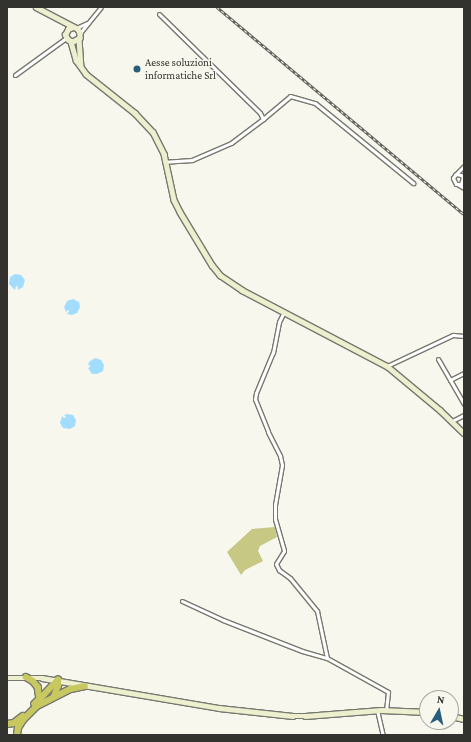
<!DOCTYPE html>
<style>
body{margin:0}
#map{position:relative;width:471px;height:742px;overflow:hidden;background:#f7f7ee;font-family:"Crimson Pro",serif}
div>[style]{position:absolute}
.green>*{inset:0;background:#c6c884}
.water>*{inset:0;background:#a3ddfe}
.roads{filter:drop-shadow(1px 0 #77786f) drop-shadow(-1px 0 #77786f) drop-shadow(0 1px #77786f) drop-shadow(0 -1px #77786f)}
.street>*{height:3px;margin:-1.5px;padding:0 1.5px;transform-origin:1.5px;border-radius:1.5px;background:#fff}
.secondary>*{height:4.5px;margin:-2.25px;padding:0 2.25px;transform-origin:2.25px;border-radius:2.25px;background:#eeefcf}
.highway>*{height:5.5px;margin:-2.75px;padding:0 2.75px;transform-origin:2.75px;border-radius:2.75px;background:#c7c960}
.rail>*{height:2.5px;margin-top:-1.25px;transform-origin:0;background:repeating-linear-gradient(90deg,#f7f7ee 0 3px,#62625e 0 6px);box-sizing:border-box;border-block:1px solid #62625e}
.dots>*{width:11px;height:11px;translate:-50% -50%;box-sizing:border-box;border:2px solid #f7f7ee;border-radius:50%}
span{translate:-50% -50%;white-space:nowrap;text-align:center;line-height:1.15;-webkit-text-stroke:3px #f7f7ee;paint-order:stroke}
.poi-label{font-size:11px;color:#32322f}
.left{translate:0 -50%;text-align:left}
.frame{position:absolute;inset:0;border:8px solid #32322f;pointer-events:none}
.north{position:absolute;left:419px;top:690px;width:40px;height:40px;box-sizing:border-box;background:#f7f7ee;border:1px solid #a8a8a2;border-radius:50%;rotate:9deg;font-size:11px;font-weight:700;line-height:16px;text-align:center;color:#32322f}
.north::after{content:'';display:block;margin:auto;width:14px;height:18px;background:#295e7a;clip-path:polygon(50% 0,100% 100%,50% 72%,0 100%)}
</style>
<div id="map">
<div class="green">
<i style="clip-path:polygon(275px 527px,277px 537px,260px 546px,258px 551px,263px 561px,245px 570px,241px 575px,227px 552px,252px 529px)"></i>
</div>
<div class="water">
<i style="clip-path:polygon(15px 274px,21px 275px,25px 280px,23px 287px,18px 290px,18px 287px,16px 286px,15px 290px,9px 284px,10px 277px)"></i>
<i style="clip-path:polygon(73px 299px,79px 302px,80px 307px,77px 313px,72px 315px,67px 314px,69px 311px,68px 310px,66px 312px,64px 307px,67px 301px)"></i>
<i style="clip-path:polygon(95px 358px,101px 360px,104px 365px,103px 371px,97px 374px,92px 374px,88px 368px,90px 367px,90px 365px,88px 365px,89px 362px)"></i>
<i style="clip-path:polygon(67px 414px,73px 415px,76px 420px,75px 426px,70px 429px,63px 428px,60px 423px,62px 416px,64px 418px,66px 417px,64px 415px)"></i>
</div>
<div class="roads">
<div class="street">
<i style="left:159px;top:14px;width:141px;rotate:44.4deg"></i>
<i style="left:260px;top:113px;width:7px;rotate:63deg"></i>
<i style="left:263px;top:119px;width:40px;rotate:143deg"></i>
<i style="left:231px;top:143px;width:43px;rotate:156.4deg"></i>
<i style="left:192px;top:160px;width:26px;rotate:176deg"></i>
<i style="left:76px;top:28px;width:12px;rotate:-24deg"></i>
<i style="left:80px;top:33px;width:33px;rotate:-51deg"></i>
<i style="left:15px;top:75px;width:63px;rotate:-36deg"></i>
<i style="left:263px;top:119px;width:35px;rotate:-40deg"></i>
<i style="left:290px;top:96px;width:26px;rotate:16deg"></i>
<i style="left:315px;top:103px;width:127px;rotate:39.2deg"></i>
<i style="left:456px;top:174px;width:5px;rotate:11deg"></i>
<i style="left:461px;top:175px;width:3px;rotate:45deg"></i>
<i style="left:463px;top:177px;width:7px;rotate:106deg"></i>
<i style="left:461px;top:184px;width:5px;rotate:180deg"></i>
<i style="left:456px;top:184px;width:7px;rotate:-117deg"></i>
<i style="left:453px;top:178px;width:4px;rotate:-56deg"></i>
<i style="left:455px;top:175px;width:13px;rotate:-45deg"></i>
<i style="left:457px;top:184px;width:8px;rotate:30deg"></i>
<i style="left:284px;top:312px;width:11px;rotate:117deg"></i>
<i style="left:279px;top:322px;width:31px;rotate:101deg"></i>
<i style="left:273px;top:352px;width:44px;rotate:112.5deg"></i>
<i style="left:256px;top:393px;width:6px;rotate:99deg"></i>
<i style="left:255px;top:399px;width:35px;rotate:68deg"></i>
<i style="left:268px;top:432px;width:27px;rotate:63deg"></i>
<i style="left:280px;top:456px;width:9px;rotate:77deg"></i>
<i style="left:282px;top:465px;width:40px;rotate:100deg"></i>
<i style="left:275px;top:504px;width:15px;rotate:90deg"></i>
<i style="left:275px;top:519px;width:33px;rotate:74deg"></i>
<i style="left:284px;top:551px;width:15px;rotate:122deg"></i>
<i style="left:276px;top:564px;width:7px;rotate:63deg"></i>
<i style="left:279px;top:570px;width:14px;rotate:36deg"></i>
<i style="left:290px;top:578px;width:43px;rotate:50.7deg"></i>
<i style="left:317px;top:611px;width:48px;rotate:78deg"></i>
<i style="left:327px;top:658px;width:70px;rotate:29.1deg"></i>
<i style="left:388px;top:692px;width:18px;rotate:96deg"></i>
<i style="left:438px;top:359px;width:52px;rotate:60deg"></i>
<i style="left:387px;top:366px;width:73px;rotate:-25.2deg"></i>
<i style="left:453px;top:335px;width:11px;rotate:5deg"></i>
<i style="left:450px;top:380px;width:16px;rotate:-27deg"></i>
<i style="left:452px;top:421px;width:13px;rotate:-27deg"></i>
<i style="left:182px;top:601px;width:45px;rotate:24.9deg"></i>
<i style="left:223px;top:620px;width:85px;rotate:21.4deg"></i>
<i style="left:302px;top:651px;width:26px;rotate:16deg"></i>
<i style="left:377px;top:710px;width:26px;rotate:77deg"></i>
</div>
<div class="secondary">
<i style="left:36px;top:7px;width:47px;rotate:27.6deg"></i>
<i style="left:78px;top:29px;width:4px;rotate:63deg"></i>
<i style="left:80px;top:33px;width:5px;rotate:90deg"></i>
<i style="left:80px;top:38px;width:8px;rotate:150deg"></i>
<i style="left:73px;top:42px;width:5px;rotate:-158deg"></i>
<i style="left:68px;top:40px;width:6px;rotate:-121deg"></i>
<i style="left:65px;top:35px;width:7px;rotate:-63deg"></i>
<i style="left:68px;top:29px;width:5px;rotate:-22deg"></i>
<i style="left:79px;top:39px;width:27px;rotate:86deg"></i>
<i style="left:71px;top:42px;width:19px;rotate:74deg"></i>
<i style="left:76px;top:60px;width:17px;rotate:54deg"></i>
<i style="left:86px;top:74px;width:63px;rotate:38.5deg"></i>
<i style="left:135px;top:113px;width:26px;rotate:47deg"></i>
<i style="left:153px;top:132px;width:25px;rotate:63deg"></i>
<i style="left:164px;top:154px;width:47px;rotate:77.7deg"></i>
<i style="left:174px;top:200px;width:13px;rotate:63deg"></i>
<i style="left:180px;top:212px;width:62px;rotate:58.9deg"></i>
<i style="left:212px;top:265px;width:13px;rotate:51deg"></i>
<i style="left:220px;top:275px;width:27px;rotate:34deg"></i>
<i style="left:242px;top:290px;width:164px;rotate:27.7deg"></i>
<i style="left:387px;top:366px;width:69px;rotate:39.7deg"></i>
<i style="left:440px;top:410px;width:33px;rotate:44deg"></i>
<i style="left:7px;top:678px;width:35px"></i>
<i style="left:42px;top:678px;width:180px;rotate:9.6deg"></i>
<i style="left:219px;top:708px;width:74px;rotate:6.2deg"></i>
<i style="left:293px;top:716px;width:12px"></i>
<i style="left:305px;top:716px;width:76px;rotate:-4.5deg"></i>
<i style="left:381px;top:710px;width:46px;rotate:2.5deg"></i>
<i style="left:451px;top:716px;width:13px;rotate:13deg"></i>
</div>
<div class="highway">
<i style="left:26px;top:677px;width:8px;rotate:30deg"></i>
<i style="left:33px;top:681px;width:8px;rotate:50deg"></i>
<i style="left:38px;top:687px;width:12px;rotate:81deg"></i>
<i style="left:40px;top:699px;width:7px;rotate:135deg"></i>
<i style="left:54px;top:696px;width:11px;rotate:-68deg"></i>
<i style="left:58px;top:686px;width:6px;rotate:-90deg"></i>
<i style="left:40px;top:699px;width:26px;rotate:-47deg"></i>
<i style="left:7px;top:724px;width:7px;rotate:-8deg"></i>
<i style="left:14px;top:723px;width:11px;rotate:-38deg"></i>
<i style="left:17px;top:735px;width:7px;rotate:-82deg"></i>
<i style="left:18px;top:728px;width:9px;rotate:-58deg"></i>
<i style="left:23px;top:720px;width:20px;rotate:-45deg"></i>
<i style="left:37px;top:706px;width:38px;rotate:-27deg"></i>
<i style="left:71px;top:689px;width:14px;rotate:-12deg"></i>
</div>
</div>
<div class="rail">
<i style="left:217px;top:7px;width:322px;rotate:40deg"></i>
</div>
<div class="dots">
<i style="left:137px;top:69px;background:#295e7a"></i>
</div>
<div class="poi-label">
<span class="left" style="left:145px;top:69px">Aesse soluzioni<br>informatiche Srl</span>
</div>
<div class="frame"></div>
<div class="north">N</div>
</div>
